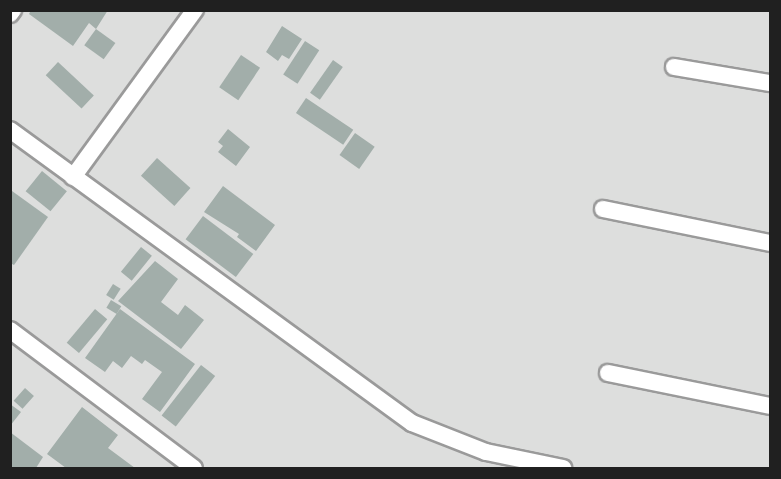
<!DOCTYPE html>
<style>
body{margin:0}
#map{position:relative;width:781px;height:479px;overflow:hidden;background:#e7f0ef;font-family:"IBM Plex Sans",sans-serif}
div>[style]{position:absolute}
.residential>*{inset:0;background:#dddedd;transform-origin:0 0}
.building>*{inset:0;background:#a2aeaa;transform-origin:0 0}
.roads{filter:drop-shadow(2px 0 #9a9a9a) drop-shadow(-2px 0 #9a9a9a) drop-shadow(0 2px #9a9a9a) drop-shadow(0 -2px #9a9a9a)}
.street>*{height:16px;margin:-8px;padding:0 8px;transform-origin:8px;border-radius:8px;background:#fff}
span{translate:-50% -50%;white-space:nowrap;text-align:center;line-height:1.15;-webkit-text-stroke:4.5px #fff;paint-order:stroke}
.frame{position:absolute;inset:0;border:12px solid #202020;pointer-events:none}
</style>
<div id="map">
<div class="residential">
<i style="left:11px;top:11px;width:759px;height:457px"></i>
</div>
<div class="building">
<i style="clip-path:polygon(31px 10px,108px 10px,96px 29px,89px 23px,73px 46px,29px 14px)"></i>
<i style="clip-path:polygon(282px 26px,302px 39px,289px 59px,282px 55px,278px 61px,266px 52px)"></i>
<i style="left:96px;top:29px;width:24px;height:20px;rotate:36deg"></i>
<i style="left:305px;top:41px;width:17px;height:40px;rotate:33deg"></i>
<i style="left:241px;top:55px;width:23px;height:39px;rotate:34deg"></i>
<i style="left:333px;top:60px;width:12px;height:40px;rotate:35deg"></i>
<i style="left:58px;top:62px;width:49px;height:18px;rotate:43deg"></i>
<i style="left:306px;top:98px;width:57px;height:18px;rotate:34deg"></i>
<i style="clip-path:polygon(228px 129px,250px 147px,236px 166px,218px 152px,223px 146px,218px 142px)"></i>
<i style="left:355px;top:133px;width:24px;height:27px;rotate:35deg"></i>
<i style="left:157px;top:158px;width:45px;height:24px;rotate:42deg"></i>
<i style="left:42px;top:171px;width:32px;height:26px;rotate:39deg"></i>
<i style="clip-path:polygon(223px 186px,275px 225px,256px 251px,237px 237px,239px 234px,204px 212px)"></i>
<i style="clip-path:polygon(12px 191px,48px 217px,14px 265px,10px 263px)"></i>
<i style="left:203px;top:216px;width:63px;height:29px;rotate:37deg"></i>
<i style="left:141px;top:247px;width:14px;height:32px;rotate:39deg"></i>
<i style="clip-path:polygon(155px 261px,178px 279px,161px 302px,178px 315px,185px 305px,204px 320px,181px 349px,118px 301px)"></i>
<i style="left:113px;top:284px;width:9px;height:13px;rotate:32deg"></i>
<i style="left:111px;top:300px;width:12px;height:9px;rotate:31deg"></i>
<i style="left:95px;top:309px;width:16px;height:44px;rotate:40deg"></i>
<i style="clip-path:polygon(120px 309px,195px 364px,160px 412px,142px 399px,162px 372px,145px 360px,142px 364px,131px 356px,122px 368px,113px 361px,105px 372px,85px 358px)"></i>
<i style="left:201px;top:365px;width:18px;height:64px;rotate:38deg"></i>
<i style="left:25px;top:388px;width:12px;height:17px;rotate:42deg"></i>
<i style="clip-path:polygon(10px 404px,21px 412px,10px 426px)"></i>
<i style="clip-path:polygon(82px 407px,118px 435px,108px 448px,135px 468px,66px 468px,47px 454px)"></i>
<i style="clip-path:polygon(10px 432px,43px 457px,36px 468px,10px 468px)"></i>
</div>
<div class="roads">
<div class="street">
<i style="left:10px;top:14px;width:5px;rotate:-53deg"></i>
<i style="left:674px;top:67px;width:97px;rotate:9.5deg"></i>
<i style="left:10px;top:130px;width:497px;rotate:36.1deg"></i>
<i style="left:412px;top:423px;width:79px;rotate:21.4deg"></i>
<i style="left:486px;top:452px;width:79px;rotate:11.7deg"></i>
<i style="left:73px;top:177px;width:207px;rotate:-53.9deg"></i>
<i style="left:603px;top:209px;width:170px;rotate:11.5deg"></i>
<i style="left:10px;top:330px;width:230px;rotate:36.9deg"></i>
<i style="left:608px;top:373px;width:165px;rotate:11.5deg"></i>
</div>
</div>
<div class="frame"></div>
</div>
